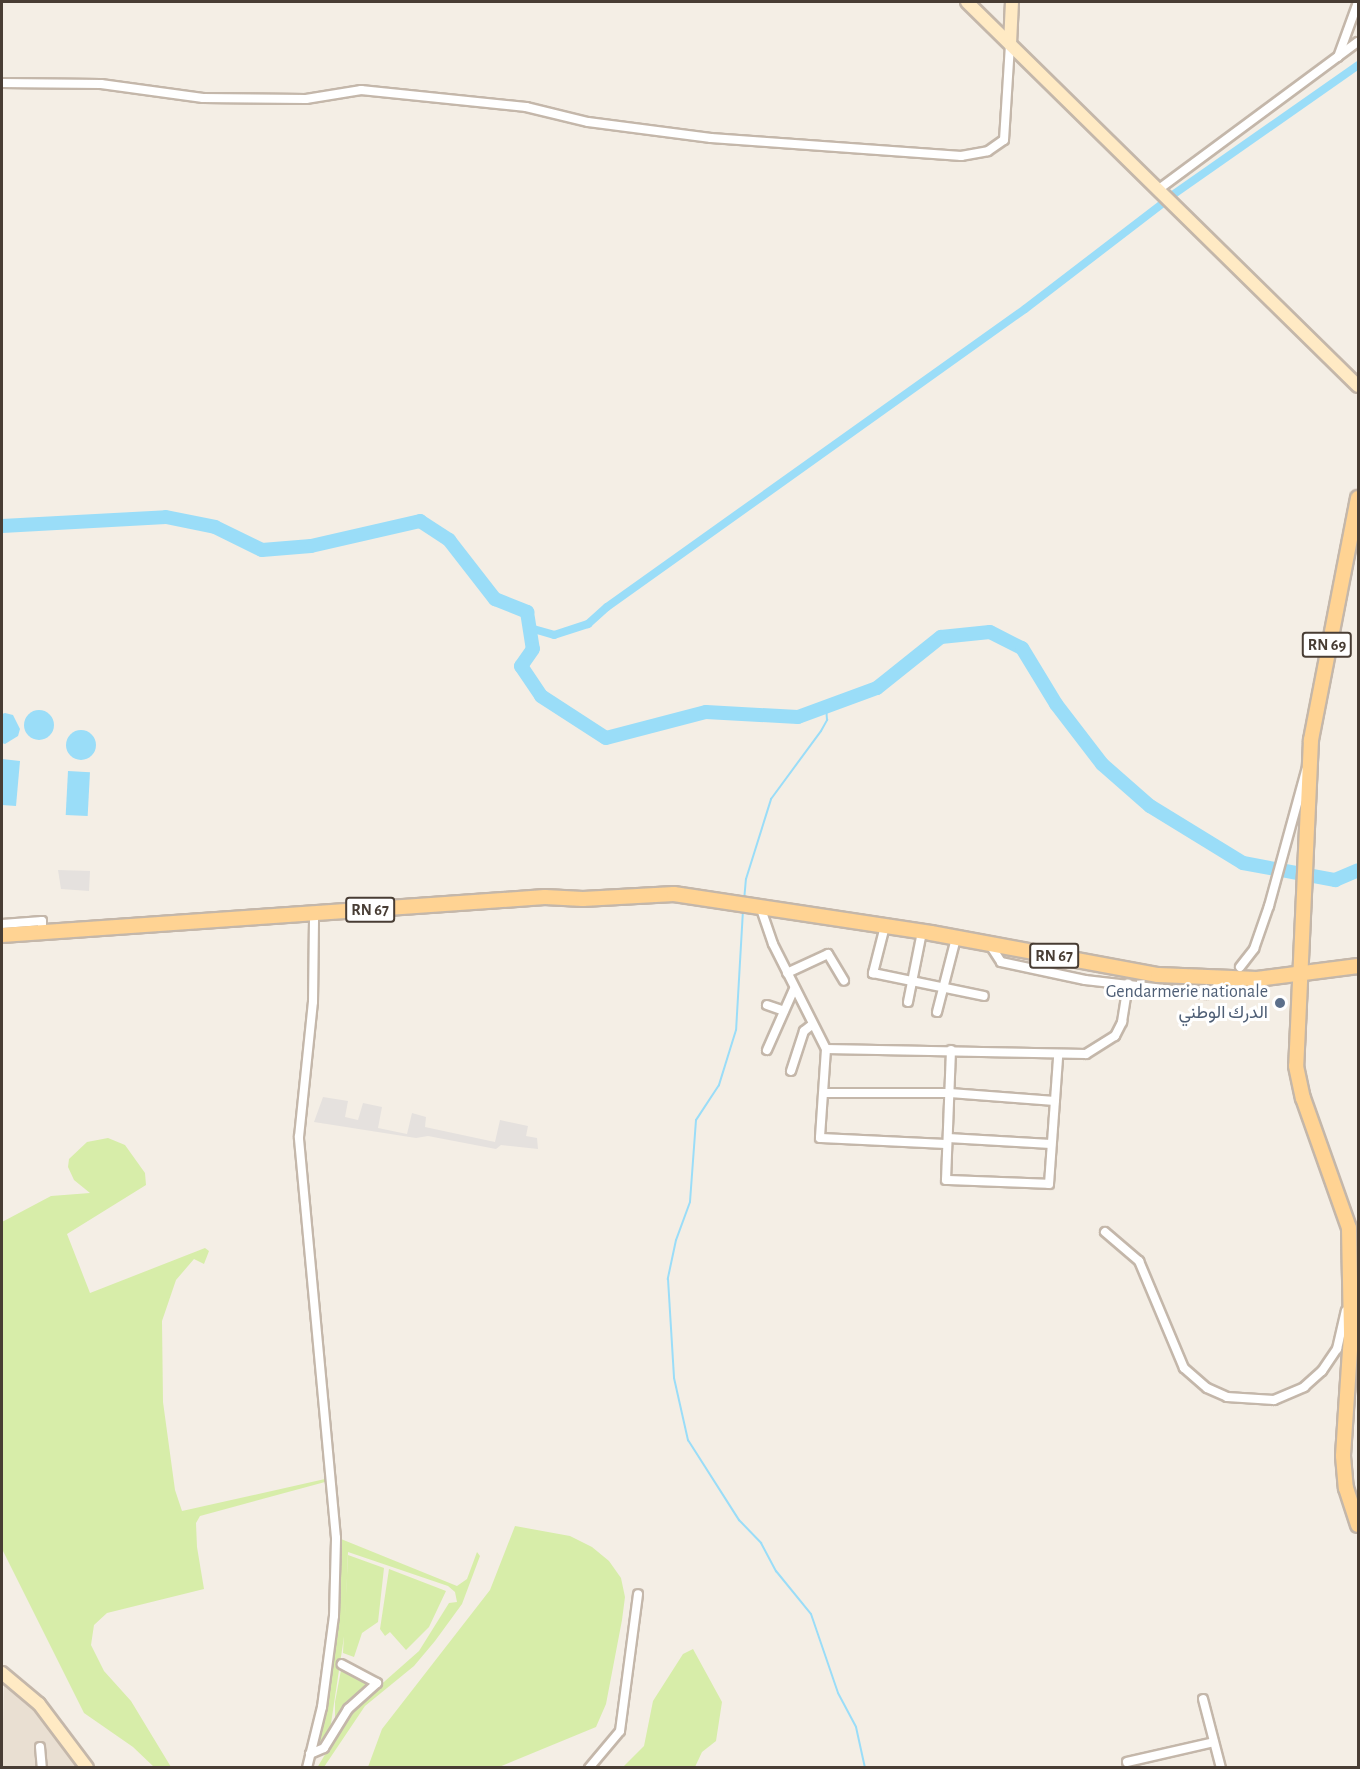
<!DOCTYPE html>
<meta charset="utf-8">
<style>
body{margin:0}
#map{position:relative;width:1360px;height:1769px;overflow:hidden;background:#f4eee5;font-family:"Alegreya Sans",Vazirmatn,sans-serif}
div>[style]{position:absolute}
.residential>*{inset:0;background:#e9dfd2}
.green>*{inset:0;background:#d7eda9}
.parking>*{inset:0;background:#e5e1de}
.water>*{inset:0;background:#9addf8;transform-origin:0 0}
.round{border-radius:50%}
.stream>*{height:2px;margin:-1px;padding:0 1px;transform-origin:1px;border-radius:1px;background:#9addf8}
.canal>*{height:8px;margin:-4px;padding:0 4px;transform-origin:4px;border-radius:4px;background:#9addf8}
.river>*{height:14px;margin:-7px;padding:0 7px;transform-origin:7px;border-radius:7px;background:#9addf8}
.roads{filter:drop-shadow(2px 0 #c4b7aa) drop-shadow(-2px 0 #c4b7aa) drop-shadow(0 2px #c4b7aa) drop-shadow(0 -2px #c4b7aa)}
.minor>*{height:8px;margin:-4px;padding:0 4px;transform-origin:4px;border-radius:4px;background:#fff}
.secondary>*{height:12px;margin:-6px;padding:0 6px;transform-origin:6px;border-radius:6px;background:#ffeac4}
.primary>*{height:14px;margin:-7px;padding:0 7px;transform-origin:7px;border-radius:7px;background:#ffd393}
.dots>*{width:16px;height:16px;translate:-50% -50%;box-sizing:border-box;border:3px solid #fff;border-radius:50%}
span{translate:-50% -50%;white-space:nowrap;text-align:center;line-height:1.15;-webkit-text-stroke:6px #fff;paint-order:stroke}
.shield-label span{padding:2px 4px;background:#fff;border:2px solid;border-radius:4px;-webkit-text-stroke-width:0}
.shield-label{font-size:16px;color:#483d34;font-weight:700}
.service-label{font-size:18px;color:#4e5e75}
.right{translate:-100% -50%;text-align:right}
.frame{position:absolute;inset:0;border:3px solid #483d34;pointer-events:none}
</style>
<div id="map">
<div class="residential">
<i style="clip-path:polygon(4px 1682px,36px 1709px,80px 1767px,2px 1767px)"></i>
</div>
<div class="green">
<i style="clip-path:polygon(108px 1138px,125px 1145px,145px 1173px,146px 1185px,67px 1234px,90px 1293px,205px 1248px,209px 1251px,204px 1264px,194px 1259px,176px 1280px,162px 1321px,163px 1402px,175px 1490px,182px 1511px,325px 1479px,325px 1482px,200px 1516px,196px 1523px,197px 1547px,204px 1589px,107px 1613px,94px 1625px,91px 1645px,104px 1671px,131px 1701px,171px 1767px,154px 1767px,133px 1747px,84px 1713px,2px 1549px,2px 1222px,51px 1196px,90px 1193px,74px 1180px,68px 1167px,69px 1159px,87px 1142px)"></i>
<i style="clip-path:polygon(515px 1526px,570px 1536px,592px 1547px,609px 1561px,621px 1578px,625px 1597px,622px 1620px,606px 1704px,596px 1727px,499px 1767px,368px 1767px,382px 1729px,490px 1590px)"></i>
<i style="clip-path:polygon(341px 1539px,457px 1586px,467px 1579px,477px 1552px,480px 1556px,462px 1604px,435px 1641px,414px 1666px,365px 1706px,324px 1767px,317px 1768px,351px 1711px,419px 1651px,449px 1603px,457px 1602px,455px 1592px,448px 1586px,348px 1552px,345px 1630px,329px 1737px,321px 1743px,318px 1736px,338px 1634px)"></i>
<i style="clip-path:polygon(348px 1555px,384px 1568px,378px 1622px,362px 1633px,354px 1657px,343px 1653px)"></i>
<i style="clip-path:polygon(389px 1569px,446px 1591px,429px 1627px,406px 1650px,390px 1632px,385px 1636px,380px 1629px)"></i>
<i style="clip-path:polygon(693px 1649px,722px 1702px,716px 1741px,702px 1752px,695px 1767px,623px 1767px,644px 1746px,653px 1701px,683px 1654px)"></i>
<i style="clip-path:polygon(341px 1670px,369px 1683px,335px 1722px,335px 1702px)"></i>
</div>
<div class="parking">
<i style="clip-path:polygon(58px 870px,90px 871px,89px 891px,61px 889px)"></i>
<i style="clip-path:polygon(323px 1097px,348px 1101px,345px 1117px,358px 1120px,363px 1103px,382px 1107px,378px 1128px,407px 1134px,412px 1113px,426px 1117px,425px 1127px,495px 1142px,500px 1120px,528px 1126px,526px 1136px,537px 1138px,538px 1149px,501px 1145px,496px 1149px,428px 1136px,416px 1138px,314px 1122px)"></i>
</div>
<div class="water">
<i class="round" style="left:24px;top:710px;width:30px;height:30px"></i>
<i style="clip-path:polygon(5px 713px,13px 715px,20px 729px,18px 736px,5px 744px,2px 743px,2px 714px)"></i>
<i class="round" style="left:66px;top:730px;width:30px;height:30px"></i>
<i style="clip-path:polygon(2px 759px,20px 761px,16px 806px,2px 805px)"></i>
<i style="left:68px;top:771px;width:22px;height:44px;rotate:3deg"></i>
</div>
<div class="stream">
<i style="left:744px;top:901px;width:22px;rotate:-85deg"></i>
<i style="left:746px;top:879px;width:84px;rotate:-72.6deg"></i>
<i style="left:771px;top:799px;width:84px;rotate:-53.7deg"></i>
<i style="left:821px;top:731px;width:13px;rotate:-61deg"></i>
<i style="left:827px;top:720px;width:13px;rotate:-94deg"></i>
<i style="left:743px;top:910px;width:120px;rotate:93.3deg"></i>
<i style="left:736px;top:1030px;width:58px;rotate:107.2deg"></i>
<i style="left:719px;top:1085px;width:42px;rotate:123.3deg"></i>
<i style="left:696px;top:1120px;width:82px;rotate:94.2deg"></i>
<i style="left:690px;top:1202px;width:40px;rotate:110.2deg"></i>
<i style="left:676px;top:1240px;width:40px;rotate:102deg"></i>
<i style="left:668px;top:1279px;width:99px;rotate:86.5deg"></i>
<i style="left:674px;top:1378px;width:64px;rotate:77.3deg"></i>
<i style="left:688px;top:1440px;width:95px;rotate:57.5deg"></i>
<i style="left:739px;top:1520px;width:32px;rotate:46deg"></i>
<i style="left:761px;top:1543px;width:32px;rotate:62deg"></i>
<i style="left:776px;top:1571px;width:55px;rotate:50.9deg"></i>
<i style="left:811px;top:1614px;width:83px;rotate:71.1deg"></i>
<i style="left:838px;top:1693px;width:38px;rotate:62deg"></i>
<i style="left:856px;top:1727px;width:42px;rotate:77.6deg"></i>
</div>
<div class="canal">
<i style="left:1174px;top:194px;width:225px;rotate:-35deg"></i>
<i style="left:530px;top:628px;width:25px;rotate:16deg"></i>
<i style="left:554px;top:635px;width:36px;rotate:-18deg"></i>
<i style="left:588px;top:624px;width:25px;rotate:-42deg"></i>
<i style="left:607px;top:607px;width:513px;rotate:-35.49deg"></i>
<i style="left:1025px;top:309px;width:174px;rotate:-37.5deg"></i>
</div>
<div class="river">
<i style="left:2px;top:526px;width:164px;rotate:-3.1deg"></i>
<i style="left:166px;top:517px;width:50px;rotate:11.5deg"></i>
<i style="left:215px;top:527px;width:52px;rotate:26.1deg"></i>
<i style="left:262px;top:550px;width:49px;rotate:-4.7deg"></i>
<i style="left:311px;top:546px;width:112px;rotate:-12.9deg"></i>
<i style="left:420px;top:521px;width:35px;rotate:33deg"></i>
<i style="left:449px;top:540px;width:75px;rotate:52.1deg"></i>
<i style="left:495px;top:599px;width:35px;rotate:22deg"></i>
<i style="left:527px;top:612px;width:37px;rotate:81deg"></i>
<i style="left:533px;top:649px;width:21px;rotate:125deg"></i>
<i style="left:521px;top:666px;width:36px;rotate:56deg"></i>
<i style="left:541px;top:696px;width:77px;rotate:32.9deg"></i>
<i style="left:606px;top:738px;width:103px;rotate:-14.6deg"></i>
<i style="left:706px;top:712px;width:92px;rotate:3.1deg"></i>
<i style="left:798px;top:717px;width:84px;rotate:-20.2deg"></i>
<i style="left:877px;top:688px;width:82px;rotate:-38.6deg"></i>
<i style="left:941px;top:637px;width:49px;rotate:-5.8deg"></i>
<i style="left:990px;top:632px;width:36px;rotate:27deg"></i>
<i style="left:1022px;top:648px;width:66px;rotate:58.7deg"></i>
<i style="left:1056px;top:704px;width:76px;rotate:52.5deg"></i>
<i style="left:1102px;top:764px;width:64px;rotate:41.2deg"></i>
<i style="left:1150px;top:806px;width:109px;rotate:31.5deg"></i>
<i style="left:1243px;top:863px;width:94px;rotate:10.5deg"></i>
<i style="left:1335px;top:880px;width:25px;rotate:-23deg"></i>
</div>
<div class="roads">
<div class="minor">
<i style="left:1338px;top:57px;width:59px;rotate:-70deg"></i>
<i style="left:2px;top:83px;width:99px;rotate:0.6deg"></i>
<i style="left:101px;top:84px;width:103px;rotate:7.8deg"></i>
<i style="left:203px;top:98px;width:103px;rotate:0.6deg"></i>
<i style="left:306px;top:99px;width:56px;rotate:-9.3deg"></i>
<i style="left:361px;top:90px;width:166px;rotate:5.9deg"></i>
<i style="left:526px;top:107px;width:64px;rotate:13.6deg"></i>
<i style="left:588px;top:122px;width:124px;rotate:7.4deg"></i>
<i style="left:711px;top:138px;width:251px;rotate:4.1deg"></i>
<i style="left:961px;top:156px;width:27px;rotate:-10deg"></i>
<i style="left:988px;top:151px;width:19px;rotate:-35deg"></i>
<i style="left:1004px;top:140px;width:96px;rotate:-86.4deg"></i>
<i style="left:1159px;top:189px;width:247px;rotate:-36.5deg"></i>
<i style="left:760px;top:906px;width:40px;rotate:71.1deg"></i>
<i style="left:773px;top:944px;width:118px;rotate:63.2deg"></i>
<i style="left:826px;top:1049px;width:89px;rotate:93.9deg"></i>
<i style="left:820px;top:1138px;width:127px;rotate:2.7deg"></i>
<i style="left:2px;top:924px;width:40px;rotate:-4.3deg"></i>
<i style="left:42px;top:921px;width:11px;rotate:90deg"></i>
<i style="left:885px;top:926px;width:49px;rotate:104.3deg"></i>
<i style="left:873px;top:973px;width:113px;rotate:11.7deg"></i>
<i style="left:990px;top:945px;width:20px;rotate:57deg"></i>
<i style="left:1001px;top:962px;width:86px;rotate:12.1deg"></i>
<i style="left:1085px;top:980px;width:123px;rotate:6.5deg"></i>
<i style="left:1207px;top:994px;width:9px;rotate:-21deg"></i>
<i style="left:1215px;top:991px;width:13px;rotate:-67deg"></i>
<i style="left:1240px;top:967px;width:23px;rotate:-52deg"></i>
<i style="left:1254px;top:949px;width:46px;rotate:-70.8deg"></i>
<i style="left:1269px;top:906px;width:140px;rotate:-74.7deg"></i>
<i style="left:787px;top:973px;width:45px;rotate:-24.9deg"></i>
<i style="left:828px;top:954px;width:31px;rotate:59deg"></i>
<i style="left:908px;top:1002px;width:71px;rotate:-78.7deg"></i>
<i style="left:767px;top:1005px;width:18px;rotate:19deg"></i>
<i style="left:937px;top:1012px;width:76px;rotate:-75.6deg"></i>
<i style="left:826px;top:1049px;width:260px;rotate:1.1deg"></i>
<i style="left:1086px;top:1054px;width:34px;rotate:-32deg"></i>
<i style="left:1115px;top:1036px;width:16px;rotate:-63deg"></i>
<i style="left:1122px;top:1022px;width:39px;rotate:-81deg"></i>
<i style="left:767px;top:1050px;width:67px;rotate:-66.1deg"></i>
<i style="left:951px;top:1050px;width:130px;rotate:92.2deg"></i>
<i style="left:946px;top:1180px;width:103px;rotate:2.2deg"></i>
<i style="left:1049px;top:1184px;width:127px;rotate:-85.9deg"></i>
<i style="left:791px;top:1071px;width:42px;rotate:-72deg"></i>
<i style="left:804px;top:1031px;width:11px;rotate:-38deg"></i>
<i style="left:824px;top:1093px;width:126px"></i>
<i style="left:950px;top:1093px;width:105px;rotate:4.4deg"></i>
<i style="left:948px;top:1138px;width:103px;rotate:3.3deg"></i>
<i style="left:1105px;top:1232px;width:45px;rotate:40.5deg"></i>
<i style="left:1139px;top:1261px;width:116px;rotate:67.2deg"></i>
<i style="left:1184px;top:1368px;width:30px;rotate:41deg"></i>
<i style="left:1207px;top:1388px;width:22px;rotate:24deg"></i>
<i style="left:1227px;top:1397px;width:47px;rotate:3.7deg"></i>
<i style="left:1274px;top:1400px;width:33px;rotate:-23deg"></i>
<i style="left:1304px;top:1387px;width:24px;rotate:-42deg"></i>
<i style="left:1322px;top:1371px;width:27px;rotate:-56deg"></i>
<i style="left:1337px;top:1349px;width:39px;rotate:-77deg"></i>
<i style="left:1203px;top:1699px;width:71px;rotate:75.4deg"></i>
<i style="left:40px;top:1747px;width:21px;rotate:85deg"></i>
<i style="left:310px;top:1754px;width:15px;rotate:-23deg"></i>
<i style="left:324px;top:1748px;width:46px;rotate:-58.4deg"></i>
<i style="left:348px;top:1709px;width:39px;rotate:-42deg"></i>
<i style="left:377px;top:1683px;width:40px;rotate:-152deg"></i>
<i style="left:1127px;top:1762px;width:89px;rotate:-12.9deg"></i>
<i style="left:307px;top:1768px;width:63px;rotate:-76.2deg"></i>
<i style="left:322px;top:1707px;width:92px;rotate:-82.5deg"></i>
<i style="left:334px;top:1616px;width:78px;rotate:-88.5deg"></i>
<i style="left:336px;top:1538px;width:403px;rotate:-95.3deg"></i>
<i style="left:299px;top:1137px;width:136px;rotate:-84.1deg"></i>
<i style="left:313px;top:1002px;width:88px;rotate:-89.3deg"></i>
<i style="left:589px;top:1768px;width:48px;rotate:-50deg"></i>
<i style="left:620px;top:1731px;width:138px;rotate:-82.5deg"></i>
</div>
<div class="secondary">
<i style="left:967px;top:2px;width:548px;rotate:44.48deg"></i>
<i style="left:1010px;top:44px;width:42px;rotate:-87.3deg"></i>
<i style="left:2px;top:1673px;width:48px;rotate:40deg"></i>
<i style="left:39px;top:1704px;width:80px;rotate:53.1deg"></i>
</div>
<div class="primary">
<i style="left:1358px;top:498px;width:247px;rotate:101deg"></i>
<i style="left:1311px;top:740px;width:326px;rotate:92.6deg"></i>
<i style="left:1296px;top:1066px;width:33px;rotate:78deg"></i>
<i style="left:1303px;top:1098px;width:138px;rotate:70.5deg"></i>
<i style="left:1349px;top:1228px;width:107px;rotate:88.9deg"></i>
<i style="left:1351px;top:1335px;width:121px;rotate:93.8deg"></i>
<i style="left:1343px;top:1456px;width:32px;rotate:85deg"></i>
<i style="left:1346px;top:1488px;width:39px;rotate:72deg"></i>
<i style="left:2px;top:935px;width:544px;rotate:-4deg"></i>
<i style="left:545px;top:897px;width:38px;rotate:3deg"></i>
<i style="left:583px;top:899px;width:91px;rotate:-3.1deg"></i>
<i style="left:674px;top:894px;width:260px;rotate:8.6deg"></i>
<i style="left:931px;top:933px;width:231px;rotate:10.5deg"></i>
<i style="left:1158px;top:975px;width:99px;rotate:2.3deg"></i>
<i style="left:1257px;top:979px;width:102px;rotate:-7.3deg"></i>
</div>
</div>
<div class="dots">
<i style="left:1280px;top:1003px;background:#5c6f8a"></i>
</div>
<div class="shield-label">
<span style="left:1327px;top:645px">RN 69</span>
<span style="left:370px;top:910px">RN 67</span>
<span style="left:1054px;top:956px">RN 67</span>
</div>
<div class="service-label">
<span class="right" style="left:1268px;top:1003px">Gendarmerie nationale<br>الدرك الوطني</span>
</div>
<div class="frame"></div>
</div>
